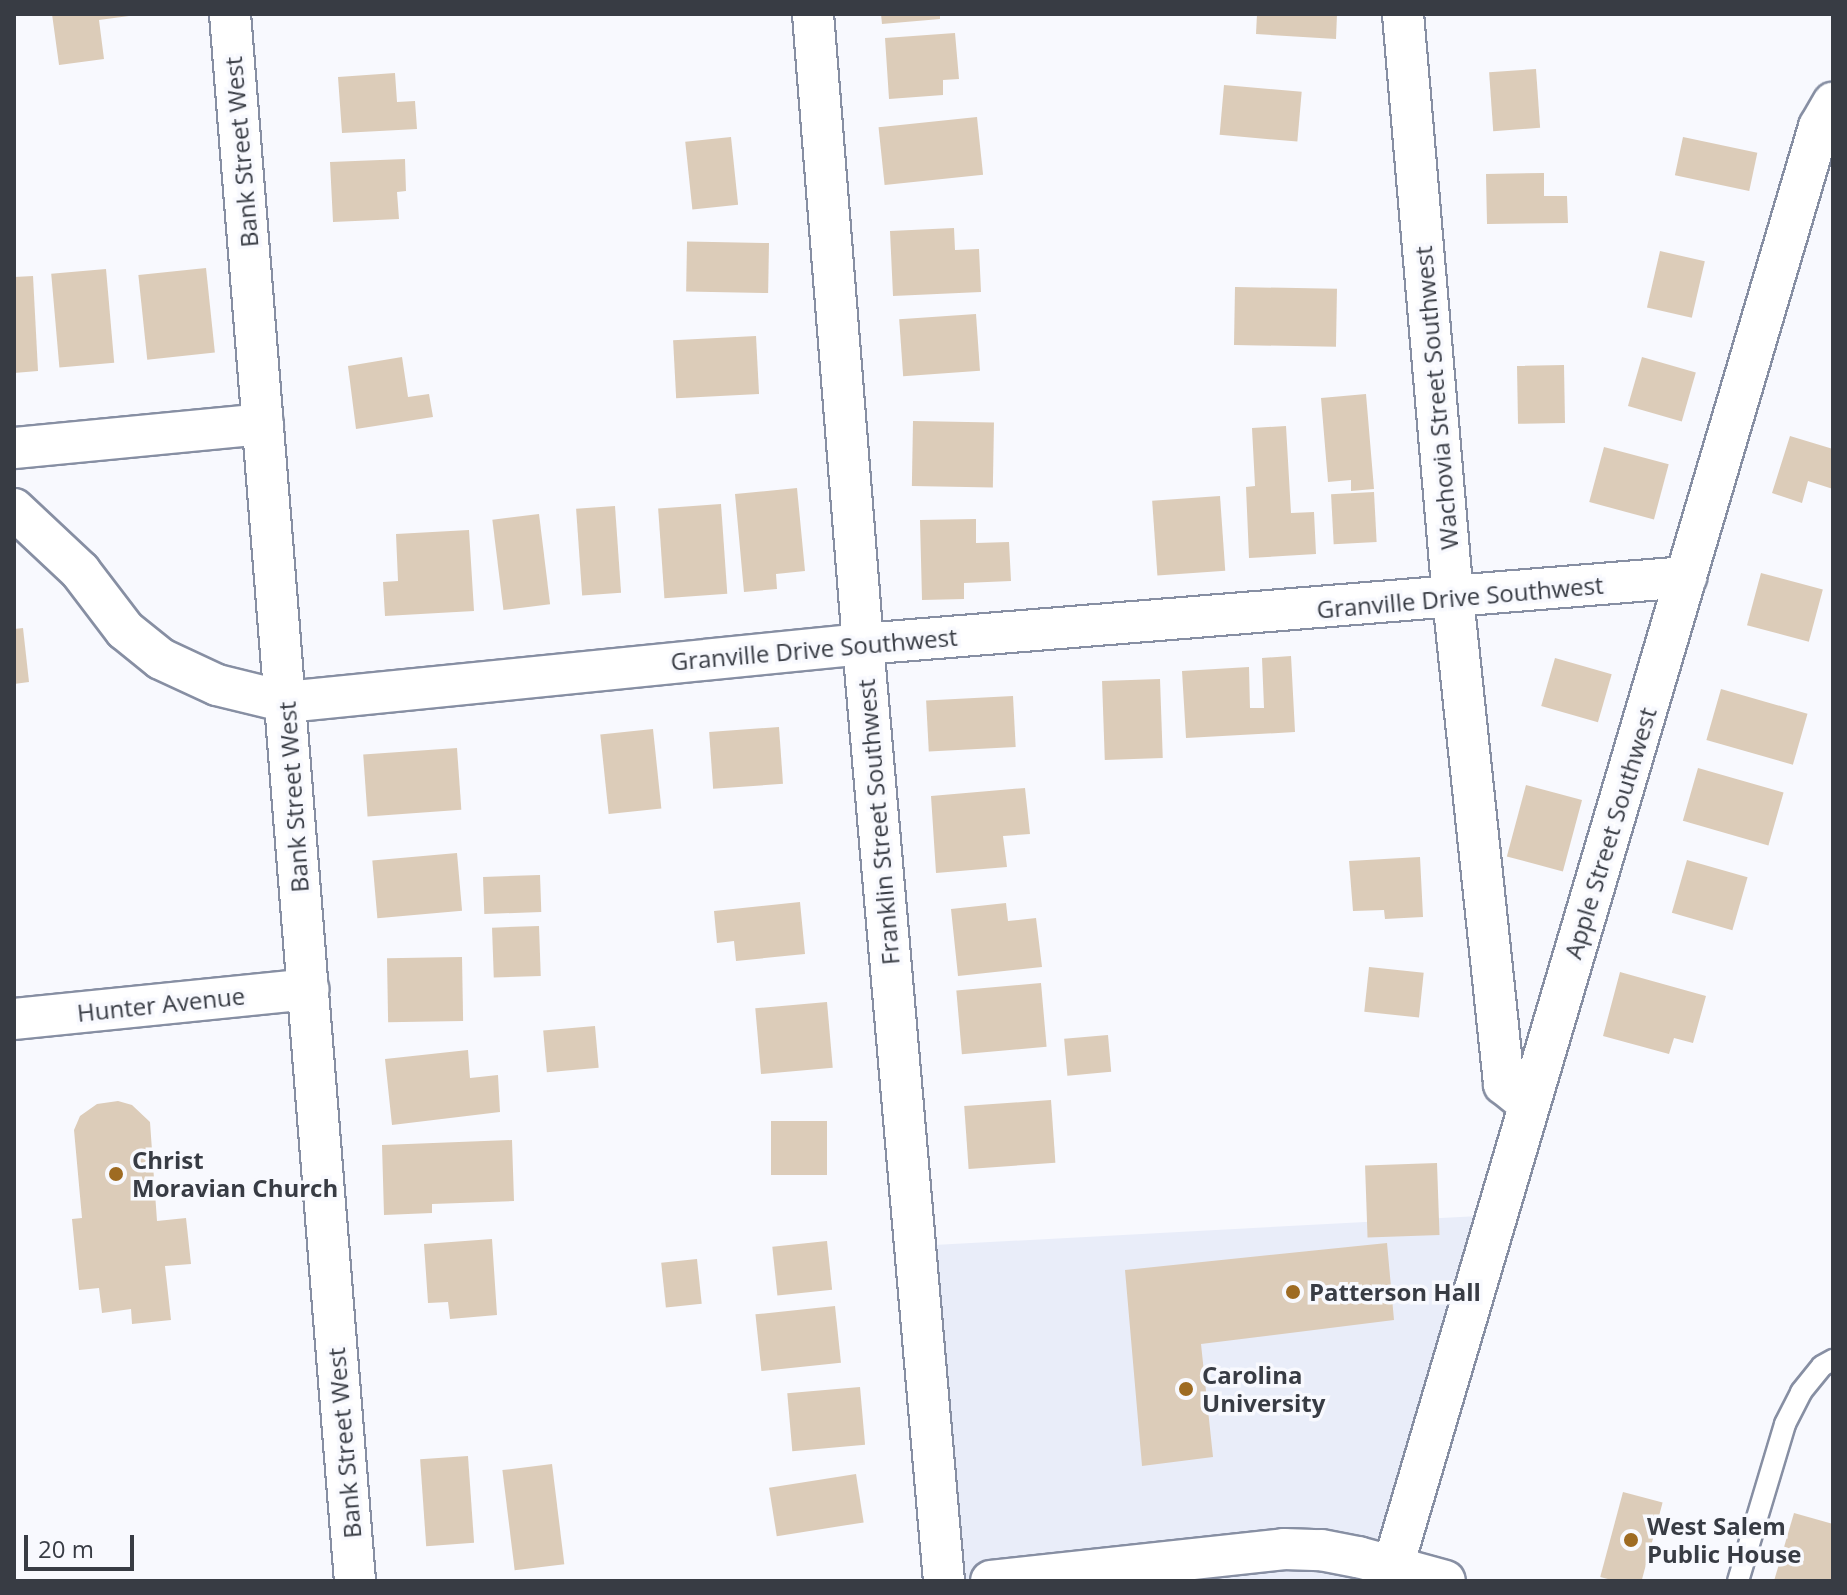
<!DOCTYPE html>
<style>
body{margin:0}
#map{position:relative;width:1847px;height:1595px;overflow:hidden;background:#f8f9fe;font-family:"Open Sans",sans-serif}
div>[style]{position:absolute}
.built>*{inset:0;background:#e9edf9}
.building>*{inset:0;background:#dcccb9;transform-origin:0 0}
.roads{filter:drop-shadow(2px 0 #878fa3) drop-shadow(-2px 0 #878fa3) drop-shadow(0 2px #878fa3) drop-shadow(0 -2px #878fa3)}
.lane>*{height:20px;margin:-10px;padding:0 10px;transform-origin:10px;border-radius:10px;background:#fff}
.street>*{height:40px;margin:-20px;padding:0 20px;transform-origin:20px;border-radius:20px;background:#fff}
.dots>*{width:22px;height:22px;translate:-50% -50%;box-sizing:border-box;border:4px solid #f8f9fe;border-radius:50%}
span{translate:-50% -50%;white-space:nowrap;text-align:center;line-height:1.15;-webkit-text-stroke:7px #f8f9fe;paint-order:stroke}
.street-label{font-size:24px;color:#383c44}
.poi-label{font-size:24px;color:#383c44;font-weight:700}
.left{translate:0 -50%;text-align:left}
.frame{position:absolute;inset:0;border:16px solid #383c44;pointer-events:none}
.scale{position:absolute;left:24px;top:1535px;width:110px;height:36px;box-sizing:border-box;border:4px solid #383c44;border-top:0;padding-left:10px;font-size:24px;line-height:28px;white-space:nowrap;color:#383c44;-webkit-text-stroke:6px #f8f9fe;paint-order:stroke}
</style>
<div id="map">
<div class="built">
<i style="clip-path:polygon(1498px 1215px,1393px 1566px,1445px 1581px,944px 1581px,915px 1246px)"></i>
</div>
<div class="building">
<i style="clip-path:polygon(52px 14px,129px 14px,129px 16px,99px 20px,104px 59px,59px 65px)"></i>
<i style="clip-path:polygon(881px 14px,940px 14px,940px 19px,882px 24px)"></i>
<i style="clip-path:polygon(1257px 14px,1337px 14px,1336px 39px,1256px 34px)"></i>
<i style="clip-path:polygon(955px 33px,959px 79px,943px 80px,943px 95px,889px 99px,885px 38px)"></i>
<i style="left:1536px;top:69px;width:59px;height:47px;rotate:86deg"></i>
<i style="clip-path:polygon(395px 73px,397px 102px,415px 101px,417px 129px,342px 133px,338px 77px)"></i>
<i style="left:1224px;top:85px;width:78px;height:50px;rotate:5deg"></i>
<i style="left:977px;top:117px;width:58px;height:99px;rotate:84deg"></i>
<i style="left:731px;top:137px;width:68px;height:46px;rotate:84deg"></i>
<i style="left:1683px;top:137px;width:76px;height:39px;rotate:12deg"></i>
<i style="clip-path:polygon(405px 159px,406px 191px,397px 192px,399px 219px,333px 222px,330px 162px)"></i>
<i style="clip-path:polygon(1544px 173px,1544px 196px,1567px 196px,1568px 223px,1487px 224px,1486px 174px)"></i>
<i style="clip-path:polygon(954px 228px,955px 250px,979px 249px,981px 292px,893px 296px,890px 231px)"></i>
<i style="left:769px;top:243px;width:50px;height:82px;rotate:91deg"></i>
<i style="left:1660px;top:251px;width:46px;height:58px;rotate:13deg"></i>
<i style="left:206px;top:268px;width:85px;height:68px;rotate:84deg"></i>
<i style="left:106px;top:269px;width:94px;height:55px;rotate:85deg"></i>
<i style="clip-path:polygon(33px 276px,38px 371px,14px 373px,14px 277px)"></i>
<i style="left:1235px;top:287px;width:102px;height:58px;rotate:1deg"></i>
<i style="left:976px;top:314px;width:57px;height:77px;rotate:86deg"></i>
<i style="left:756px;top:336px;width:58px;height:83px;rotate:87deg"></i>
<i style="clip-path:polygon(402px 357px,408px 397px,429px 394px,433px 417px,356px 429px,348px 366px)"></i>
<i style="left:1642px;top:357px;width:56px;height:51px;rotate:16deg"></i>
<i style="left:1564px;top:365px;width:58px;height:47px;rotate:89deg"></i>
<i style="clip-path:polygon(1366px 394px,1374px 489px,1351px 491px,1351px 480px,1328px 482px,1321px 398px)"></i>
<i style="left:913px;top:421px;width:81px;height:65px;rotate:1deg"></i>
<i style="clip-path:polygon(1286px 426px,1291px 513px,1314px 512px,1316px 554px,1249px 558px,1246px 487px,1255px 486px,1252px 428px)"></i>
<i style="clip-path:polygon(1790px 436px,1833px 449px,1833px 489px,1808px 481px,1802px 503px,1772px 493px)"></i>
<i style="left:1604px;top:447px;width:67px;height:57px;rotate:15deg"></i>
<i style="clip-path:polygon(797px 488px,805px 571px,776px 574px,777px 589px,744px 592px,735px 494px)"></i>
<i style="left:1374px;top:492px;width:50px;height:43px;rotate:87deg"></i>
<i style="left:1220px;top:496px;width:75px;height:68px;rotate:86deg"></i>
<i style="left:721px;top:504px;width:90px;height:63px;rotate:86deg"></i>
<i style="left:615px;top:506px;width:87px;height:39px;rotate:86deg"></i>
<i style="left:539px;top:514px;width:91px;height:47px;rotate:83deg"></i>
<i style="clip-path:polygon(976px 519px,976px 543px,1009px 542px,1011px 581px,964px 583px,964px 599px,922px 600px,920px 520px)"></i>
<i style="clip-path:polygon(469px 530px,474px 611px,385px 616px,383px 582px,398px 581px,396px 534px)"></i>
<i style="left:1761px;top:573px;width:64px;height:54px;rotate:15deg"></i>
<i style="clip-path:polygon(23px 628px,29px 682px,14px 684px,14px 629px)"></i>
<i style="clip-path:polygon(1291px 656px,1295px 732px,1186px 738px,1182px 671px,1249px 667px,1250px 708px,1264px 708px,1262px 658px)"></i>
<i style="left:1555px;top:658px;width:59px;height:50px;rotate:16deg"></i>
<i style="left:1160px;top:679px;width:79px;height:58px;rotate:88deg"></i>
<i style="left:1721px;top:689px;width:90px;height:53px;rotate:16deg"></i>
<i style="left:1013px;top:696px;width:51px;height:87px;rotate:87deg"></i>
<i style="left:779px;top:727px;width:57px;height:70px;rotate:86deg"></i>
<i style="left:653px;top:729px;width:80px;height:53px;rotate:84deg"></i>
<i style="left:457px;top:748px;width:62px;height:94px;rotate:86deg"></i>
<i style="left:1698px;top:768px;width:89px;height:55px;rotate:16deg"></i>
<i style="left:1526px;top:785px;width:58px;height:74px;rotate:15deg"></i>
<i style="clip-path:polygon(1025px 788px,1030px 834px,1003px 836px,1007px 867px,936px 873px,931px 796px)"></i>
<i style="left:457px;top:853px;width:58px;height:85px;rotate:85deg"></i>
<i style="clip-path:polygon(1420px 857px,1423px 917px,1385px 919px,1384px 910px,1353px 911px,1349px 861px)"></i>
<i style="left:1687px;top:860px;width:63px;height:55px;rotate:16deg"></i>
<i style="left:540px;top:875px;width:37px;height:57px;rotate:88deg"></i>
<i style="clip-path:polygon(800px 902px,805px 954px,736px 961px,734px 941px,717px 943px,714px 911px)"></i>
<i style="clip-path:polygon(1006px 903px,1008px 921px,1036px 918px,1042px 967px,958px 976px,951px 909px)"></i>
<i style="left:539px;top:926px;width:50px;height:47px;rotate:88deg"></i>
<i style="left:462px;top:957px;width:64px;height:75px;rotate:89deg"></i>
<i style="left:1369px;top:967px;width:55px;height:45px;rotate:6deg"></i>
<i style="clip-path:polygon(1620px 972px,1706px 996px,1693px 1043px,1674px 1038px,1669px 1054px,1603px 1036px)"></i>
<i style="left:1041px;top:983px;width:64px;height:85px;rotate:85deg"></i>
<i style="left:827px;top:1002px;width:66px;height:72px;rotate:85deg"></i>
<i style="left:595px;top:1026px;width:42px;height:52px;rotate:85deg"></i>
<i style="left:1108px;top:1035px;width:37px;height:44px;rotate:85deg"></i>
<i style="clip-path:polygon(468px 1050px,470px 1078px,498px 1075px,500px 1112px,392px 1125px,385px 1059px)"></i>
<i style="left:1051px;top:1100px;width:63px;height:87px;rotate:86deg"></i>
<i style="clip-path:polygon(118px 1101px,132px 1105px,150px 1122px,157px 1221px,186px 1218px,191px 1264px,165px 1266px,171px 1320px,132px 1324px,131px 1309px,102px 1313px,99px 1288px,79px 1290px,72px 1219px,82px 1218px,74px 1130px,80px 1116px,97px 1104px)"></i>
<i style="left:827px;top:1121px;width:54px;height:56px;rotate:90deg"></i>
<i style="clip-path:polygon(512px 1140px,514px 1201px,432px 1204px,432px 1213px,384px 1215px,382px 1145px)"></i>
<i style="left:1437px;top:1163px;width:72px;height:72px;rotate:88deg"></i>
<i style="clip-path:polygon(492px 1239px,497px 1315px,450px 1319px,448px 1302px,428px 1303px,424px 1244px)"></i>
<i style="left:827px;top:1241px;width:49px;height:55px;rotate:84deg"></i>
<i style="clip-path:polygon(1387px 1243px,1394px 1320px,1201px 1344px,1213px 1457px,1142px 1466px,1125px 1270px)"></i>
<i style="left:697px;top:1259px;width:45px;height:36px;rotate:84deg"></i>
<i style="left:835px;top:1306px;width:57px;height:80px;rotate:84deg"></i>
<i style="left:860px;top:1387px;width:58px;height:73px;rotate:85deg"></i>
<i style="left:468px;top:1456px;width:87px;height:48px;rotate:86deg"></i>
<i style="left:552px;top:1464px;width:101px;height:50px;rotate:83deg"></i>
<i style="left:856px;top:1474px;width:49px;height:88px;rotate:81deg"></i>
<i style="left:1623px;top:1492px;width:41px;height:88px;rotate:15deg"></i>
<i style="clip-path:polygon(1794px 1513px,1833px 1524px,1833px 1581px,1774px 1581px)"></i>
</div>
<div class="roads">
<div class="lane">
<i style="left:1738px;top:1581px;width:164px;rotate:-73.3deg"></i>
<i style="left:1785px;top:1424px;width:36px;rotate:-63deg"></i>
<i style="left:1801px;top:1392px;width:33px;rotate:-51deg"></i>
<i style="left:1822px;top:1366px;width:13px;rotate:-29deg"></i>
</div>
<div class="street">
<i style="left:230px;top:14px;width:1572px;rotate:85.44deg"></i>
<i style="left:813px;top:14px;width:632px;rotate:85.46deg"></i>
<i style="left:863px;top:644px;width:940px;rotate:85.06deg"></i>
<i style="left:1403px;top:14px;width:586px;rotate:85.11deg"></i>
<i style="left:1453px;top:598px;width:489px;rotate:84deg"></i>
<i style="left:1504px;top:1084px;width:32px;rotate:39deg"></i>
<i style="left:14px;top:448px;width:250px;rotate:-5.5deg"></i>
<i style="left:14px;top:509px;width:91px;rotate:43.2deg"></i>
<i style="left:80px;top:571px;width:74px;rotate:52.7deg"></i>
<i style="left:125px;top:630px;width:46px;rotate:38.9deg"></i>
<i style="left:161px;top:659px;width:62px;rotate:24.9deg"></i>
<i style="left:217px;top:685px;width:71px;rotate:13.8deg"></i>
<i style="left:286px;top:702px;width:580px;rotate:-5.74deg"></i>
<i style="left:863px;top:644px;width:826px;rotate:-4.65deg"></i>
<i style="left:14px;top:1019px;width:296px;rotate:-5.8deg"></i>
<i style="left:1393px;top:1566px;width:1501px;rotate:-73.51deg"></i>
<i style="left:1819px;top:127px;width:28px;rotate:-60deg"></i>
<i style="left:991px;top:1581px;width:295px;rotate:-6.2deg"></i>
<i style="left:1284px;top:1549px;width:37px;rotate:2deg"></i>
<i style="left:1321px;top:1550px;width:38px;rotate:11deg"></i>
<i style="left:1358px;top:1557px;width:90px;rotate:15.4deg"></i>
</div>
</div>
<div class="dots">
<i style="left:116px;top:1174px;background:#9e6b22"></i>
<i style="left:1293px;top:1292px;background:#9e6b22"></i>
<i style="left:1186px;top:1389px;background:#9e6b22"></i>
<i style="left:1631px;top:1540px;background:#9e6b22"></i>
</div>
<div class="street-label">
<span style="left:241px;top:152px;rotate:-95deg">Bank Street West</span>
<span style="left:1436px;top:398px;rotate:-95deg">Wachovia Street Southwest</span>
<span style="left:1460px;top:597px;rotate:-5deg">Granville Drive Southwest</span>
<span style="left:814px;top:649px;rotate:-5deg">Granville Drive Southwest</span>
<span style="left:293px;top:797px;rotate:-94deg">Bank Street West</span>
<span style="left:878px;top:822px;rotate:-95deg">Franklin Street Southwest</span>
<span style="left:1610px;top:833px;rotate:-73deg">Apple Street Southwest</span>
<span style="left:161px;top:1004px;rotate:-6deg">Hunter Avenue</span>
<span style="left:344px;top:1443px;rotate:-95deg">Bank Street West</span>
</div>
<div class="poi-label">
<span class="left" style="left:132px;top:1174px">Christ<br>Moravian Church</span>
<span class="left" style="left:1309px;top:1292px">Patterson Hall</span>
<span class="left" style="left:1202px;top:1389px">Carolina<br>University</span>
<span class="left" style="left:1647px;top:1540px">West Salem<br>Public House</span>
</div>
<div class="frame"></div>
<div class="scale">20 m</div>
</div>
